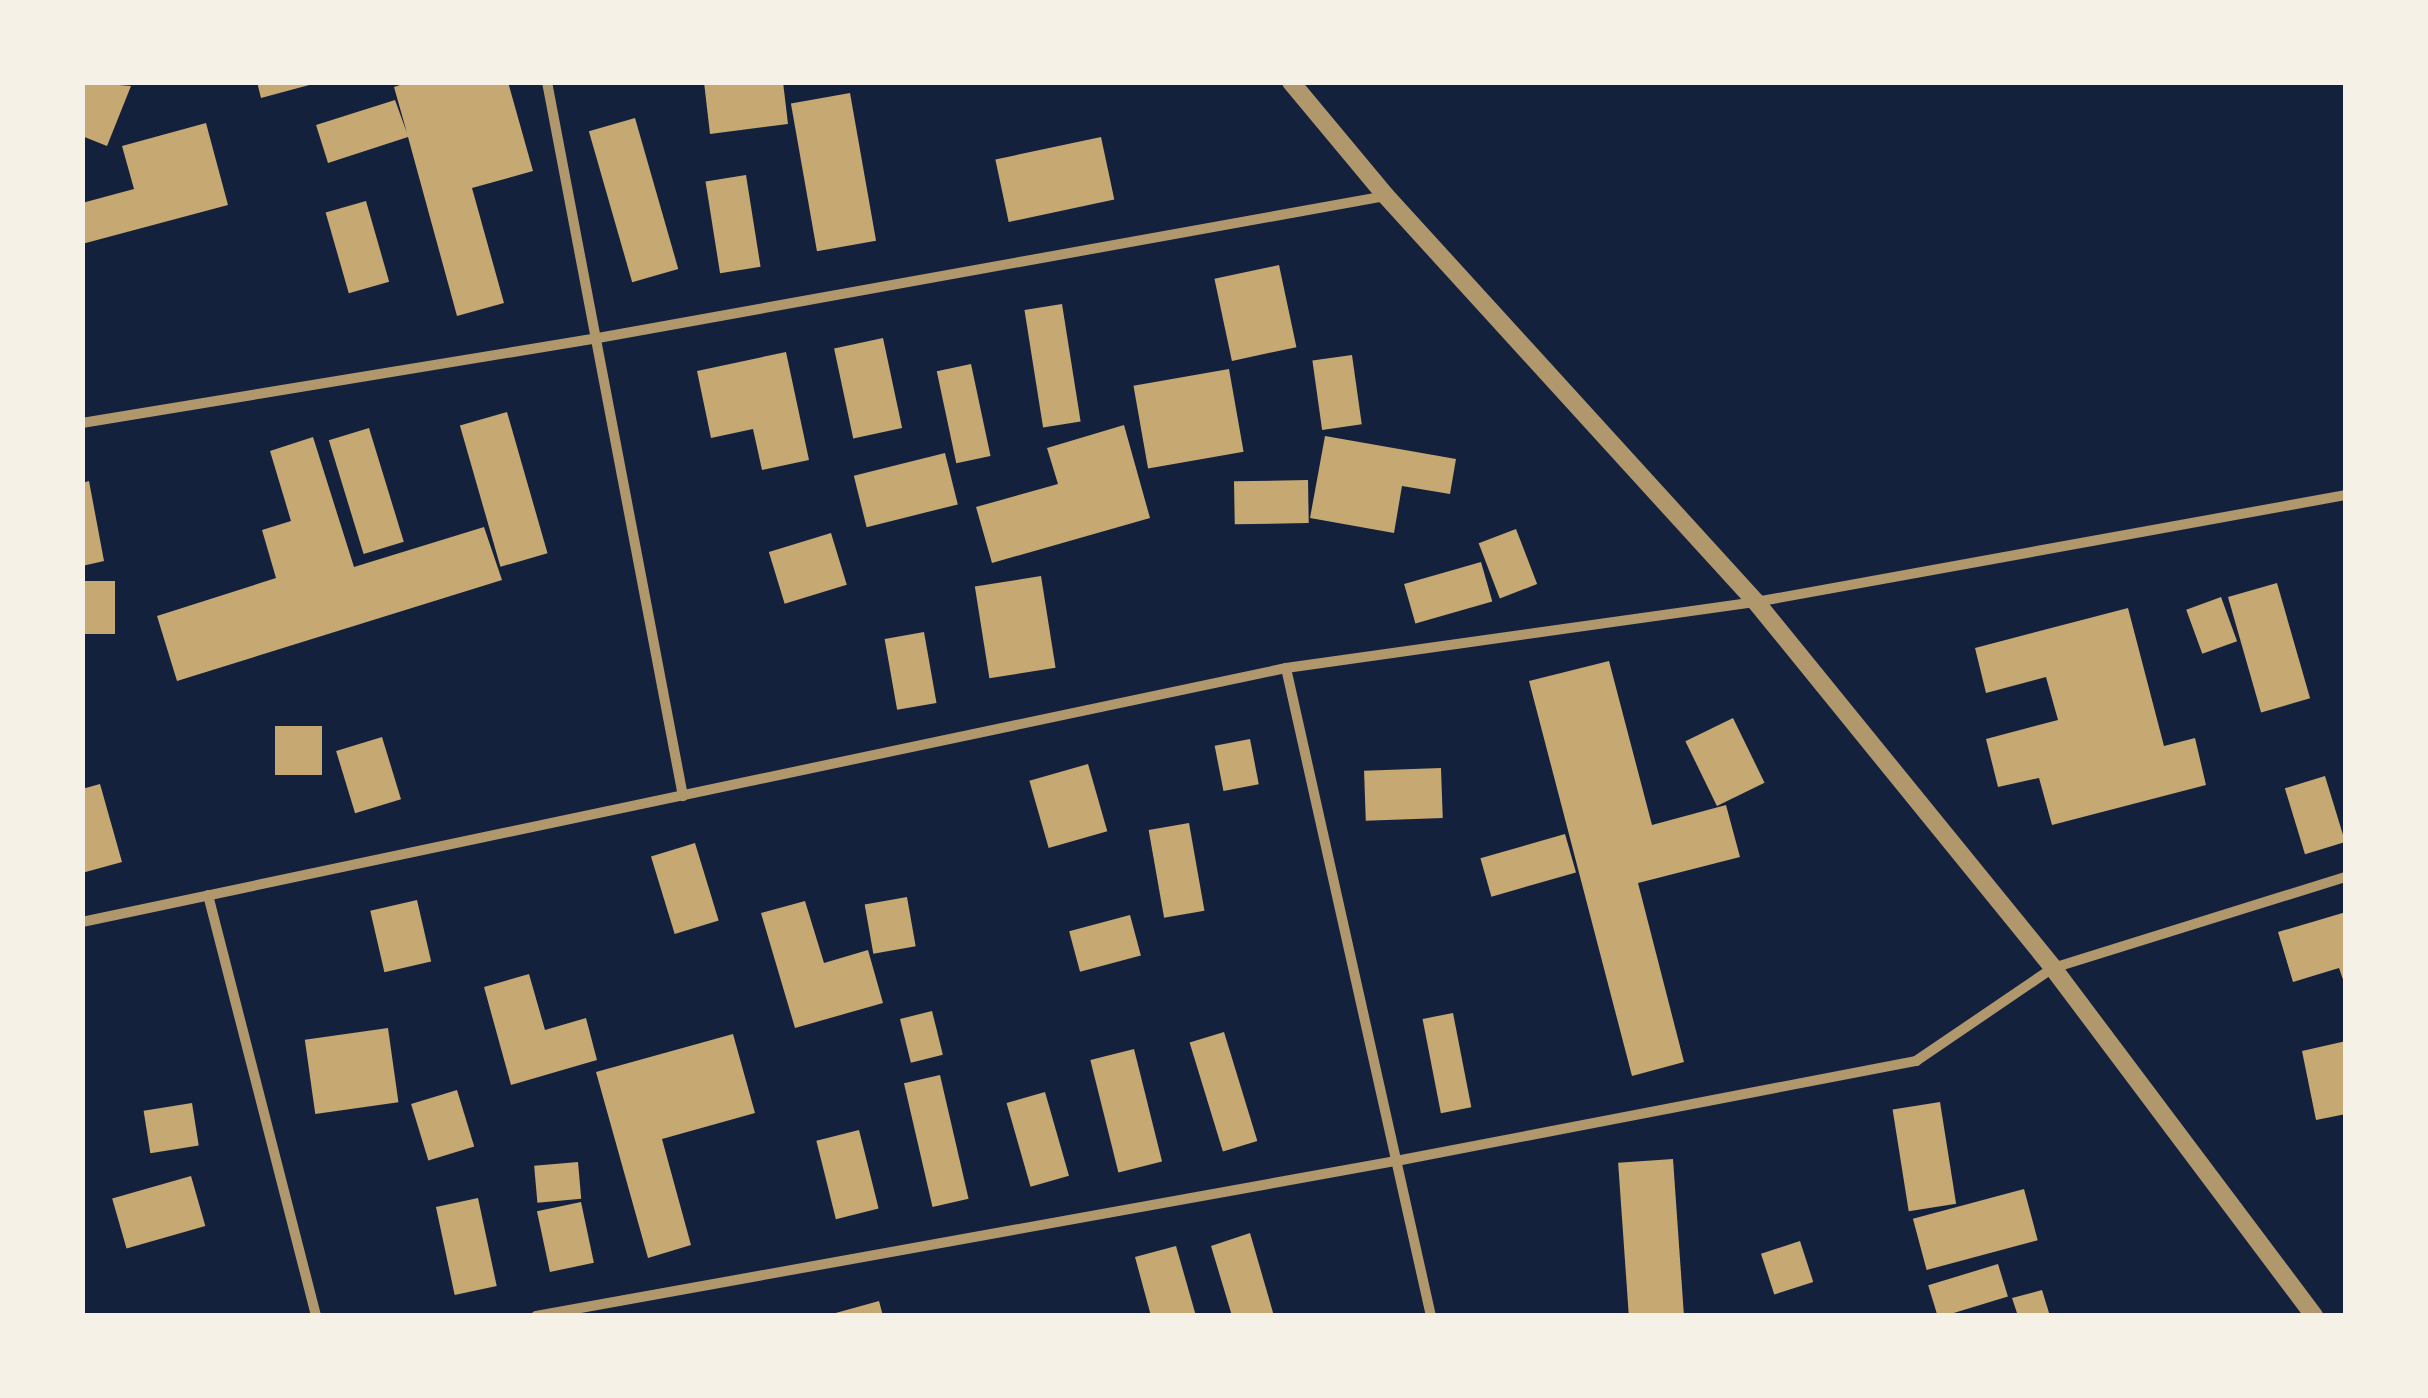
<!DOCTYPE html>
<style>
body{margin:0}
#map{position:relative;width:2428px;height:1398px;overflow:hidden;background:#14213d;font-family:"Archivo Narrow",sans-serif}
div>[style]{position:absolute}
.building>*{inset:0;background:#c6a872;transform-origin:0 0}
.minor>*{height:10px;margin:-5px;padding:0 5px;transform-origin:5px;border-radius:5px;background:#b1986c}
.tertiary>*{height:18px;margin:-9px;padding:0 9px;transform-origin:9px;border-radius:9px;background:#b1986c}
span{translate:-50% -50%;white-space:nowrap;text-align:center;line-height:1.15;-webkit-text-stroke:8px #f6f1e7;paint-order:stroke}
.frame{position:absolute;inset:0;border:85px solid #f6f1e7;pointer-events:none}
</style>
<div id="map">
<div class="building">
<i style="clip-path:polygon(82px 82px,131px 86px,107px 146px,82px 136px)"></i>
<i style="clip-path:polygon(257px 82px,313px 82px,313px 84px,261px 98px)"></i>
<i style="clip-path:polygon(409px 82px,508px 82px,533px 171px,472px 188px,504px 303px,457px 316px,408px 137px,328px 163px,316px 125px,395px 100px,407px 133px,394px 87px)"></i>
<i style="clip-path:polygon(704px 82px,783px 82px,788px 124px,710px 134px)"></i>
<i style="left:850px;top:93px;width:150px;height:60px;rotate:80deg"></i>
<i style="left:635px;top:118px;width:157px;height:48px;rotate:74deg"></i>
<i style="clip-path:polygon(206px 123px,228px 205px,82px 244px,82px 203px,134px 189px,122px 146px)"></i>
<i style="left:1101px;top:137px;width:64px;height:108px;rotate:78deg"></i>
<i style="left:746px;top:175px;width:93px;height:41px;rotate:81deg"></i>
<i style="left:366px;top:201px;width:84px;height:42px;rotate:74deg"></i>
<i style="left:1279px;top:265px;width:84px;height:66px;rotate:78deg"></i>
<i style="left:1062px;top:304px;width:119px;height:38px;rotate:81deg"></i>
<i style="left:883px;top:338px;width:92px;height:50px;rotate:78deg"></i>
<i style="clip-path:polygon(786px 352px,809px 460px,762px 470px,753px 429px,711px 438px,697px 371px)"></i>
<i style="left:1352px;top:355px;width:70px;height:40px;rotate:82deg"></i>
<i style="left:971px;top:364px;width:94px;height:35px;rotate:78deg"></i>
<i style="left:1229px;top:369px;width:84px;height:97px;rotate:80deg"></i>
<i style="left:507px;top:412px;width:147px;height:49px;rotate:74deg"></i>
<i style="clip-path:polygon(1124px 425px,1150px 518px,992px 563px,976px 507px,1058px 484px,1047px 448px)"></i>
<i style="left:369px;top:428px;width:119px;height:42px;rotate:73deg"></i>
<i style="clip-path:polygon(1325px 436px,1456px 459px,1450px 494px,1402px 486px,1394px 533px,1310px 518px)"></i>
<i style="clip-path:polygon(313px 437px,354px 567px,484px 527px,502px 580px,177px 681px,157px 616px,276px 578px,262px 530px,291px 521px,270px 451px)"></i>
<i style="left:945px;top:453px;width:53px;height:94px;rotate:76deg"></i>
<i style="left:1308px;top:480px;width:43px;height:74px;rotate:89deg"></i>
<i style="clip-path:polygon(89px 481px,104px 561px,82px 566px,82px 483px)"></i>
<i style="left:1516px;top:529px;width:59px;height:40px;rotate:69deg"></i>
<i style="left:831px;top:533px;width:54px;height:65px;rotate:73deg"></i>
<i style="left:1481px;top:562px;width:41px;height:80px;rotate:74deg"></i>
<i style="left:1041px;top:576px;width:93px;height:67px;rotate:81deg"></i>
<i style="left:82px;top:581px;width:33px;height:53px"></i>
<i style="left:2277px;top:583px;width:120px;height:51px;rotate:74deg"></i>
<i style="left:2221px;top:597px;width:47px;height:37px;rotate:70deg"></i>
<i style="clip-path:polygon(2128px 608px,2164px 746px,2195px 738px,2206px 785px,2052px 825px,2039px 778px,1998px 787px,1986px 739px,2058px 720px,2046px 677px,1986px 693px,1975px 648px)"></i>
<i style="left:924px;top:632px;width:72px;height:40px;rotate:80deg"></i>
<i style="clip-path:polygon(1609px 661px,1652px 825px,1726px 805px,1740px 857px,1638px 883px,1684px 1062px,1632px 1076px,1529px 681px)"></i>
<i style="left:1733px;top:718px;width:72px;height:53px;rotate:64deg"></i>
<i style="left:275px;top:726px;width:47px;height:49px"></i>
<i style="left:382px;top:737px;width:65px;height:48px;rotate:73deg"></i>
<i style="left:1250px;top:739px;width:46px;height:36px;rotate:79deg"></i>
<i style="left:1088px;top:764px;width:70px;height:61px;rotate:74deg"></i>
<i style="left:1441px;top:768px;width:50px;height:77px;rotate:88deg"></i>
<i style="left:2325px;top:776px;width:69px;height:42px;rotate:73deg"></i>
<i style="clip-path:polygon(100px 784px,122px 862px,82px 873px,82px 789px)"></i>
<i style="left:1189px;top:823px;width:89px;height:41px;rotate:80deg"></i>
<i style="left:1565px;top:834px;width:40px;height:88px;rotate:74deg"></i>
<i style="left:695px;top:843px;width:81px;height:46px;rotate:73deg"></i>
<i style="left:907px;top:897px;width:50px;height:43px;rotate:80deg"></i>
<i style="left:417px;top:900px;width:63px;height:48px;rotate:77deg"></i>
<i style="clip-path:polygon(805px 901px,824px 963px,868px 950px,883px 1003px,795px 1028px,761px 913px)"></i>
<i style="clip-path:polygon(2346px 912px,2346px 988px,2339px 968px,2293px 982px,2278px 932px)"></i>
<i style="left:1130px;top:915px;width:42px;height:63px;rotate:75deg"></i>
<i style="clip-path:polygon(529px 974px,545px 1030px,586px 1018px,597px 1060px,511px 1085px,484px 987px)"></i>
<i style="left:932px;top:1011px;width:45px;height:33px;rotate:76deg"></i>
<i style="left:1453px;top:1013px;width:96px;height:31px;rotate:79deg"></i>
<i style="left:388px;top:1028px;width:75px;height:84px;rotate:82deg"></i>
<i style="left:1224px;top:1032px;width:114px;height:36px;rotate:73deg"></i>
<i style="clip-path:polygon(733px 1034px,755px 1113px,662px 1139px,691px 1245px,648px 1258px,596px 1072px)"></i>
<i style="clip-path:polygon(2346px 1041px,2346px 1114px,2316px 1120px,2302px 1051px)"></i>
<i style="left:1134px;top:1049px;width:116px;height:45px;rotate:76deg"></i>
<i style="left:940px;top:1075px;width:127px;height:37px;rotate:77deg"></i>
<i style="left:457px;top:1090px;width:59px;height:48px;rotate:73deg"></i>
<i style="left:1045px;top:1092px;width:87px;height:40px;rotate:74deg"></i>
<i style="left:1940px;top:1102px;width:103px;height:48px;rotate:81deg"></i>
<i style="left:192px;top:1103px;width:43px;height:49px;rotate:81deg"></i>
<i style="left:859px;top:1130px;width:81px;height:44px;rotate:76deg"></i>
<i style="left:1673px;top:1159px;width:157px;height:55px;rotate:86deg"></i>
<i style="left:578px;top:1162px;width:37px;height:44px;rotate:85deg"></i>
<i style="left:191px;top:1176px;width:52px;height:82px;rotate:74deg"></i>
<i style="left:2024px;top:1189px;width:53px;height:115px;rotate:75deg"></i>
<i style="left:478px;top:1198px;width:90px;height:43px;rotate:78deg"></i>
<i style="left:581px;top:1202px;width:62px;height:45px;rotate:78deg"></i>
<i style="clip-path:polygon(1250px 1233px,1274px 1316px,1232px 1316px,1211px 1246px)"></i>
<i style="left:1800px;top:1241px;width:43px;height:41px;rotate:72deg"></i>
<i style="clip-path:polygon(1176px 1246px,1196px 1316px,1151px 1316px,1135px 1257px)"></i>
<i style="left:1998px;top:1264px;width:34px;height:73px;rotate:73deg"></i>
<i style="clip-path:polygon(2042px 1290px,2050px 1316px,2018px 1316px,2012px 1298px)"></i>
<i style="clip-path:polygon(879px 1301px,883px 1316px,832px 1316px,832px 1314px)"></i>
</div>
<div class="minor">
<i style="left:547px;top:82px;width:727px;rotate:79.22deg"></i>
<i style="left:82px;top:423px;width:523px;rotate:-9.35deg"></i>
<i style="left:598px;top:338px;width:801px;rotate:-10.22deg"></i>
<i style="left:1286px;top:668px;width:664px;rotate:77.39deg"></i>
<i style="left:208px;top:895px;width:435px;rotate:75.6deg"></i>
<i style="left:82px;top:922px;width:1231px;rotate:-11.91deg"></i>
<i style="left:1286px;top:668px;width:475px;rotate:-8deg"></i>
<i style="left:1756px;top:602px;width:600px;rotate:-10.28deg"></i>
<i style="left:536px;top:1316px;width:874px;rotate:-10.22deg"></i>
<i style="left:1396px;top:1161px;width:530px;rotate:-10.89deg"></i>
<i style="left:1916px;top:1061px;width:166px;rotate:-34.2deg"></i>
<i style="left:2053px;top:968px;width:307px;rotate:-17.3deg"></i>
</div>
<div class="tertiary">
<i style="left:1291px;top:82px;width:148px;rotate:50.2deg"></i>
<i style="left:1386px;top:196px;width:549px;rotate:47.66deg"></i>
<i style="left:1756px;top:602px;width:471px;rotate:50.9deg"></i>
<i style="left:2053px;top:968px;width:435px;rotate:53.1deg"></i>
</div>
<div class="frame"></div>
</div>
